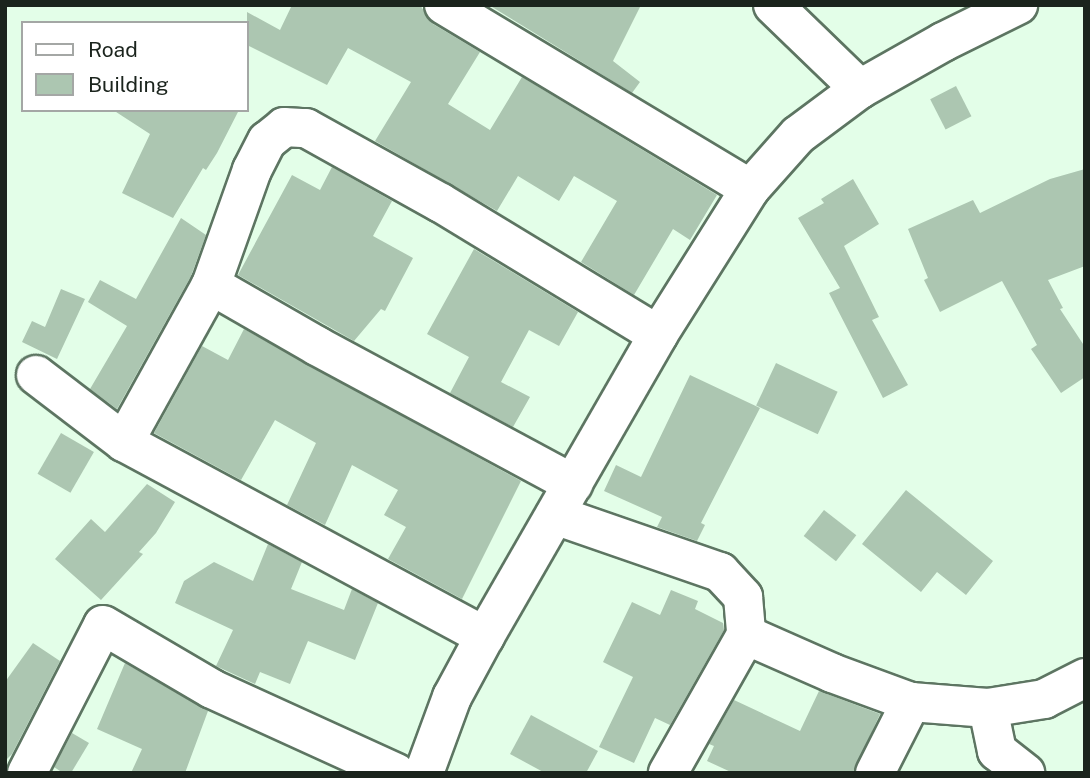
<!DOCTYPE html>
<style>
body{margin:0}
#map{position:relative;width:1090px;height:778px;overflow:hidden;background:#e3fee8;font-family:"Public Sans",sans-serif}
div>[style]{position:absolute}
.building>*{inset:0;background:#acc6b1;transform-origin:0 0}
.roads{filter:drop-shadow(2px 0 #5d7562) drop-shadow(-2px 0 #5d7562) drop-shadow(0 2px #5d7562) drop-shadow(0 -2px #5d7562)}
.minor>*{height:38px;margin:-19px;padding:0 19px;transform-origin:19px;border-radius:19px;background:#fff}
span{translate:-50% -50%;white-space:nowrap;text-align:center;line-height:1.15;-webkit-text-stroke:6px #fff;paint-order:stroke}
.frame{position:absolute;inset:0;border:7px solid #1b241d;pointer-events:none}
.legend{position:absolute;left:21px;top:21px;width:228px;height:91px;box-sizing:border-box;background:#fff;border:2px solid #a4a7a5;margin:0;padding:9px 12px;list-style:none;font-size:21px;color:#1b241d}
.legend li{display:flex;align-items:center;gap:14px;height:35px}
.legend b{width:35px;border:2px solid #a4a7a5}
</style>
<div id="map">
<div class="building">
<i style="clip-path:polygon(292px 5px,420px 5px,433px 24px,480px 52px,448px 104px,490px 130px,522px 77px,717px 195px,690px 240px,673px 229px,634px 295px,581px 262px,617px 201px,574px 176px,559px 201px,518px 176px,497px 211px,375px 141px,411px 82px,348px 48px,327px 85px,247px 45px,247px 12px,280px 30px)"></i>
<i style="clip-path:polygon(489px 5px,641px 5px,613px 61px,640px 82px,632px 93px)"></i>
<i style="left:956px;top:86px;width:34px;height:29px;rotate:63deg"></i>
<i style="clip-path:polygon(113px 110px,239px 110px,217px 153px,206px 170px,203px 168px,173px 218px,122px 193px,150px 134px)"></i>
<i style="clip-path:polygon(332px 167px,392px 201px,373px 236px,413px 258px,385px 311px,381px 309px,354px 341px,238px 275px,292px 175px,320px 190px)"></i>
<i style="clip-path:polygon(1085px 169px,1085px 266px,1048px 280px,1063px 308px,1060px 309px,1085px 347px,1085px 377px,1061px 393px,1031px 349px,1037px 345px,1002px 281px,940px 312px,924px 280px,928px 278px,908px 229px,973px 200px,980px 213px,1050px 179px)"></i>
<i style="clip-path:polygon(853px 179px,879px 224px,844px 246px,879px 317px,872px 320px,908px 385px,883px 398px,829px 293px,840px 288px,798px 218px,824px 203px,821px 199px)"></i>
<i style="clip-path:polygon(181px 218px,206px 235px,191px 276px,117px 409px,90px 389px,127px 326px,88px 302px,100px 280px,136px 299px)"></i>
<i style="clip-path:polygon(474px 249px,578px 312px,559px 346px,529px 330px,501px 382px,530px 397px,513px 427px,450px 393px,469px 357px,427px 334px)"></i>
<i style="clip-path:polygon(61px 289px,85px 299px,57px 359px,22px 342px,32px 321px,45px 327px)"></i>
<i style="clip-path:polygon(244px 329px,521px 481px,462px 599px,388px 559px,406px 527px,384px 515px,398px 490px,352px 465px,325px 525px,287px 505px,316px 443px,275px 420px,241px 480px,154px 433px,202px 346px,228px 360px)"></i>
<i style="left:776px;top:363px;width:68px;height:47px;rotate:25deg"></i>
<i style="clip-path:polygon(690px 375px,760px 408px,701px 523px,705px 525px,697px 541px,657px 527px,662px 517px,604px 491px,616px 465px,641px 477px)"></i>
<i style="left:61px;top:433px;width:38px;height:47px;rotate:30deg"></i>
<i style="clip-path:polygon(147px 484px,175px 502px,156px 533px,139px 552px,143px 554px,101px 600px,55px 559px,91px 519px,105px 532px)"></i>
<i style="clip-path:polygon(906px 490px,993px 561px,966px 595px,937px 572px,921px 592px,862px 544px)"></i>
<i style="left:824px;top:510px;width:41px;height:33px;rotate:38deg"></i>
<i style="clip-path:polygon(268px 544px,302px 562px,291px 589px,344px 610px,352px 589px,378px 603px,355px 660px,308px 641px,290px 684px,260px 672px,255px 684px,216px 666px,233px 630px,175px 603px,184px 581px,214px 562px,253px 581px)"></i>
<i style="clip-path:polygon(671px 590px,698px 601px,695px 609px,723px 623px,724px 630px,670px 725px,655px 718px,634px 763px,599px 747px,633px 677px,603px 662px,632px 602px,660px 615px)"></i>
<i style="clip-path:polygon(33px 643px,60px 661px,12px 754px,5px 761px,5px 682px)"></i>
<i style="clip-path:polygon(125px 663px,208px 711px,185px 773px,131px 773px,142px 749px,97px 729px)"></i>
<i style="clip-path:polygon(819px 691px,880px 714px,853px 773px,733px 773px,707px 761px,714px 746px,709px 744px,734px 700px,800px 731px)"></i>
<i style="clip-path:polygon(531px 715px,598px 751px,586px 773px,545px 773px,510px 754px)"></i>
<i style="clip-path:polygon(72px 733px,89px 743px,71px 773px,63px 773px,54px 767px)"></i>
</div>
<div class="roads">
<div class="minor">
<i style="left:444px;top:5px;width:357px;rotate:31deg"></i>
<i style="left:773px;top:5px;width:121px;rotate:44deg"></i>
<i style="left:211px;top:285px;width:122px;rotate:29.9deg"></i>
<i style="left:317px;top:346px;width:291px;rotate:28.3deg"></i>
<i style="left:36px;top:375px;width:111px;rotate:37.3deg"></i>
<i style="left:124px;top:442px;width:410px;rotate:28.3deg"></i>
<i style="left:124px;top:442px;width:179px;rotate:-61deg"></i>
<i style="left:211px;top:285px;width:122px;rotate:-70.4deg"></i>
<i style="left:252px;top:170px;width:33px;rotate:-63deg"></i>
<i style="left:267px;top:141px;width:22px;rotate:-39deg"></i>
<i style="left:284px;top:127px;width:22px;rotate:3deg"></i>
<i style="left:306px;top:128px;width:154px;rotate:29.1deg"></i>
<i style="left:441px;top:203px;width:254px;rotate:31.3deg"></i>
<i style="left:555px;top:515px;width:175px;rotate:19.1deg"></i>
<i style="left:720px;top:572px;width:34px;rotate:47deg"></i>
<i style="left:743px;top:597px;width:38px;rotate:85deg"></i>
<i style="left:746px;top:635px;width:159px;rotate:119.5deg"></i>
<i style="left:746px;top:635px;width:94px;rotate:23.8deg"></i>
<i style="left:832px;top:673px;width:84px;rotate:20.2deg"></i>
<i style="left:911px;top:702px;width:77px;rotate:4.5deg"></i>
<i style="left:988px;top:708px;width:57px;rotate:-9.1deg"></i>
<i style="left:1044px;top:699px;width:46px;rotate:-27.1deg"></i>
<i style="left:988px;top:708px;width:44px;rotate:78.2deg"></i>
<i style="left:997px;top:751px;width:36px;rotate:38deg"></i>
<i style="left:27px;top:773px;width:166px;rotate:-62.8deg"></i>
<i style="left:103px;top:625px;width:126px;rotate:30.4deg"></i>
<i style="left:212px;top:689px;width:202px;rotate:24.5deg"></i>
<i style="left:424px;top:773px;width:81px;rotate:-69.8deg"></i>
<i style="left:452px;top:697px;width:69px;rotate:-61.6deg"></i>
<i style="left:485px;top:636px;width:347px;rotate:-60.1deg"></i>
<i style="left:658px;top:335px;width:173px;rotate:-57.8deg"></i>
<i style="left:750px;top:189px;width:72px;rotate:-48.4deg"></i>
<i style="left:798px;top:135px;width:77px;rotate:-36.6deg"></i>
<i style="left:860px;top:89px;width:95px;rotate:-29.5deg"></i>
<i style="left:943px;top:42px;width:84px;rotate:-26.3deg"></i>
<i style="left:875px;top:773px;width:80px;rotate:-63.1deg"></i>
</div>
</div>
<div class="frame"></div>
<ul class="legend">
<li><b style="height:9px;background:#fff"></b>Road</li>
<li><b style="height:19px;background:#acc6b1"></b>Building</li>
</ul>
</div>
